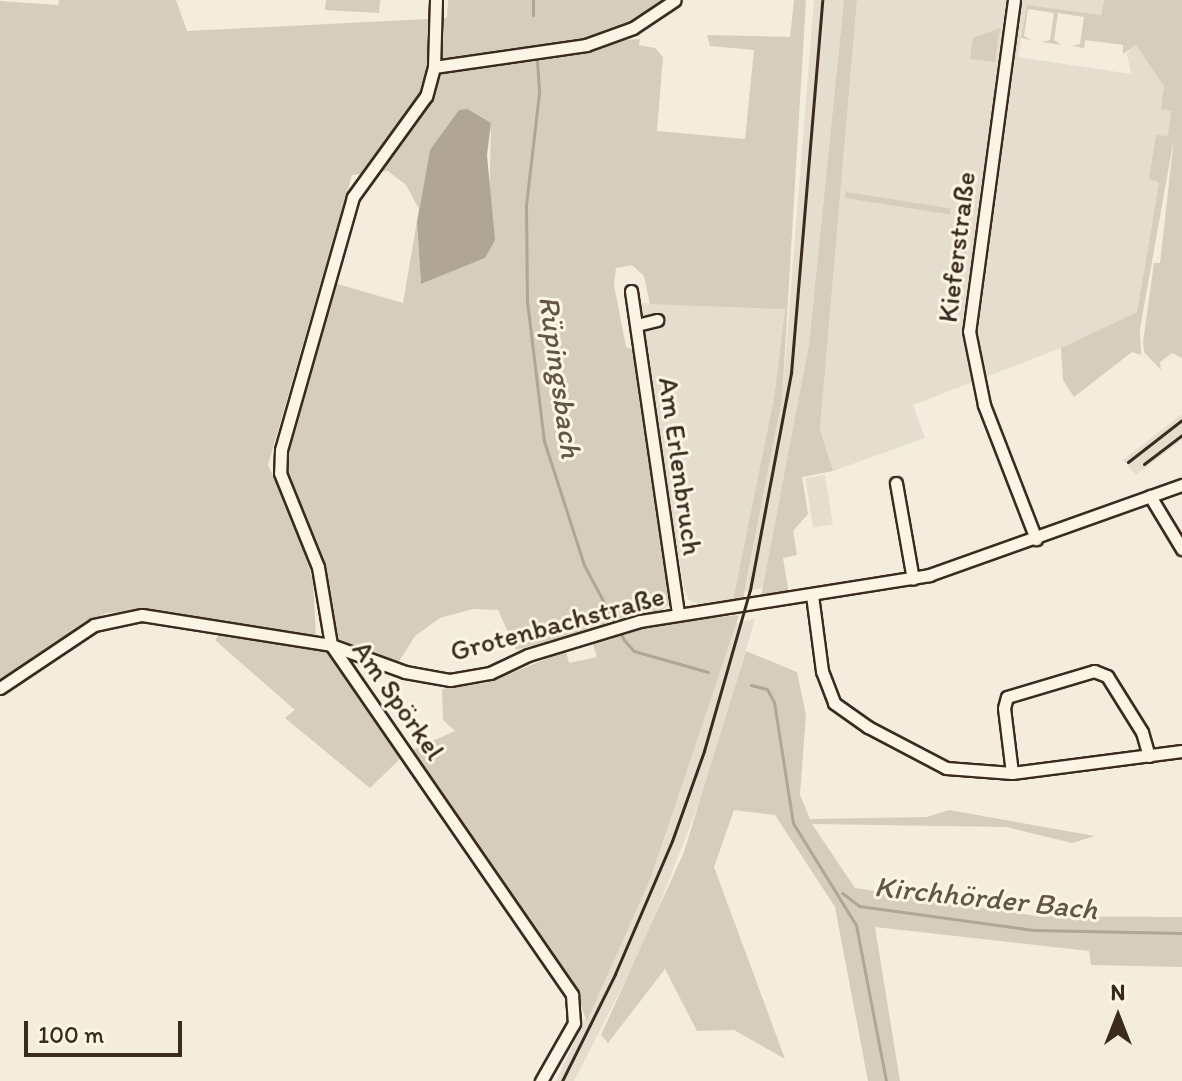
<!DOCTYPE html>
<meta charset="utf-8">
<style>
body{margin:0}
#map{position:relative;width:1182px;height:1081px;overflow:hidden;background:#f4eddd;font-family:Itim,sans-serif}
div>[style]{position:absolute}
.built>*{inset:0;background:#e5ddce;transform-origin:0 0}
.green>*{inset:0;background:#d6cdbd;transform-origin:0 0}
.water>*{inset:0;background:#b0a596}
.stream>*{height:3px;margin:-1.5px;padding:0 1.5px;transform-origin:1.5px;border-radius:1.5px;background:#b0a596}
.roads{filter:drop-shadow(2px 0 #3b2a1e) drop-shadow(-2px 0 #3b2a1e) drop-shadow(0 2px #3b2a1e) drop-shadow(0 -2px #3b2a1e)}
.minor>*{height:11px;margin:-5.5px;padding:0 5.5px;transform-origin:5.5px;border-radius:5.5px;background:#fcf5e5}
.rail>*{height:3px;margin:-1.5px;padding:0 1.5px;transform-origin:1.5px;border-radius:1.5px;background:#3b2a1e}
span{translate:-50% -50%;white-space:nowrap;text-align:center;line-height:1.15;-webkit-text-stroke:6px #fcf5e5;paint-order:stroke}
.street-label{font-size:28px;color:#3b2a1e}
.water-label{font-size:30px;color:#645548;font-style:italic}
.north{position:absolute;left:1078px;top:977px;width:80px;height:80px;-webkit-text-stroke:6px #fcf5e5;paint-order:stroke;rotate:0deg;font-size:22px;font-weight:700;line-height:32px;text-align:center;color:#3b2a1e}
.north::after{content:'';display:block;margin:auto;width:28px;height:36px;background:#3b2a1e;clip-path:polygon(50% 0,100% 100%,50% 72%,0 100%)}
.scale{position:absolute;left:24px;top:1021px;width:158px;height:36px;box-sizing:border-box;border:4px solid #3b2a1e;border-top:0;padding-left:10px;font-size:24px;line-height:28px;white-space:nowrap;color:#3b2a1e;-webkit-text-stroke:6px #fcf5e5;paint-order:stroke}
</style>
<div id="map">
<div class="built">
<i style="clip-path:polygon(814px 0,844px 0,809px 343px,764px 588px,745px 591px,782px 400px)"></i>
<i style="clip-path:polygon(857px 0,1104px 0,1101px 15px,1027px 5px,1018px 57px,1131px 74px,1127px 53px,1136px 44px,1164px 86px,1162px 108px,1171px 110px,1168px 137px,1156px 135px,1150px 179px,1159px 181px,1137px 312px,1061px 348px,913px 405px,925px 438px,833px 471px,820px 429px)"></i>
<i style="clip-path:polygon(638px 303px,785px 308px,774px 398px,733px 600px,701px 605px,689px 600px,684px 590px)"></i>
<i style="clip-path:polygon(1182px 414px,1182px 440px,1136px 475px,1123px 460px)"></i>
<i style="left:825px;top:475px;width:50px;height:20px;rotate:81deg"></i>
<i style="clip-path:polygon(755px 619px,706px 785px,644px 944px,574px 1081px,556px 1081px,651px 877px,735px 624px)"></i>
</div>
<div class="green">
<i style="clip-path:polygon(evenodd,59px 0,176px 0,187px 31px,447px 18px,448px 0,669px 0,624px 28px,572px 43px,572px 53px,609px 41px,640px 39px,639px 45px,655px 48px,663px 57px,657px 131px,745px 139px,754px 50px,710px 46px,707px 35px,790px 37px,794px 0,806px 0,782px 400px,743px 599px,733px 600px,774px 398px,785px 309px,650px 304px,644px 276px,632px 265px,616px 268px,614px 285px,626px 347px,634px 350px,673px 601px,662px 610px,516px 650px,498px 610px,473px 609px,440px 618px,415px 636px,398px 663px,334px 637px,329px 583px,286px 477px,287px 456px,334px 283px,403px 303px,419px 209px,406px 185px,388px 171px,352px 175px,268px 465px,299px 533px,313px 582px,316px 637px,146px 610px,106px 613px,0 680px,0 1px,58px 5px,59px 0,469px 109px,491px 123px,488px 251px,485px 258px,421px 284px,417px 222px,430px 150px,469px 109px)"></i>
<i style="clip-path:polygon(326px 0,380px 0,379px 13px,325px 10px)"></i>
<i style="clip-path:polygon(844px 0,857px 0,820px 429px,833px 471px,802px 477px,808px 514px,793px 531px,797px 555px,783px 558px,789px 594px,761px 597px,809px 344px)"></i>
<i style="clip-path:polygon(1104px 0,1182px 0,1182px 358px,1172px 353px,1160px 362px,1161px 370px,1144px 352px,1143px 342px,1154px 263px,1160px 263px,1174px 138px,1140px 329px,1141px 355px,1132px 352px,1074px 397px,1063px 380px,1061px 348px,1137px 312px,1159px 182px,1149px 179px,1156px 135px,1168px 136px,1171px 111px,1161px 109px,1164px 86px,1136px 45px,1123px 54px,1123px 45px,1085px 40px,1084px 48px,1072px 46px,1080px 44px,1084px 17px,1058px 13px,1054px 40px,1061px 45px,1042px 42px,1050px 40px,1054px 13px,1028px 9px,1024px 36px,1032px 40px,1021px 38px,1027px 5px,1101px 15px)"></i>
<i style="clip-path:polygon(1000px 28px,995px 62px,970px 59px,973px 38px)"></i>
<i style="left:846px;top:192px;width:106px;height:6px;rotate:9deg"></i>
<i style="left:964px;top:227px;width:6px;height:71px;rotate:9deg"></i>
<i style="clip-path:polygon(739px 615px,651px 877px,587px 1021px,575px 991px,410px 751px,455px 731px,443px 720px,442px 689px,486px 683px,566px 651px,569px 663px,597px 657px,592px 641px,650px 625px)"></i>
<i style="clip-path:polygon(221px 633px,326px 652px,400px 759px,370px 788px,285px 718px,295px 710px,215px 640px)"></i>
<i style="clip-path:polygon(746px 651px,797px 672px,806px 715px,800px 795px,810px 819px,927px 817px,949px 810px,1095px 836px,1072px 843px,1006px 827px,812px 824px,855px 888px,1037px 916px,1182px 917px,1182px 967px,1091px 965px,1089px 951px,875px 927px,900px 1081px,868px 1081px,835px 907px,775px 815px,734px 810px,714px 867px,785px 1059px,734px 1030px,697px 1031px,665px 969px,608px 1043px,601px 1035px,684px 852px)"></i>
</div>
<div class="water">
<i style="clip-path:polygon(468px 109px,491px 123px,487px 155px,495px 240px,485px 258px,421px 284px,417px 222px,430px 150px,459px 110px)"></i>
</div>
<div class="stream">
<i style="left:533px;top:0;width:15px;rotate:90deg"></i>
<i style="left:537px;top:61px;width:32px;rotate:86deg"></i>
<i style="left:539px;top:93px;width:114px;rotate:96.6deg"></i>
<i style="left:526px;top:206px;width:95px;rotate:89.4deg"></i>
<i style="left:527px;top:301px;width:141px;rotate:83.1deg"></i>
<i style="left:544px;top:441px;width:130px;rotate:72.1deg"></i>
<i style="left:584px;top:565px;width:85px;rotate:61.9deg"></i>
<i style="left:624px;top:640px;width:15px;rotate:48deg"></i>
<i style="left:634px;top:651px;width:77px;rotate:15.8deg"></i>
<i style="left:751px;top:685px;width:16px;rotate:14deg"></i>
<i style="left:767px;top:689px;width:15px;rotate:62deg"></i>
<i style="left:774px;top:702px;width:122px;rotate:81.1deg"></i>
<i style="left:793px;top:823px;width:120px;rotate:58.3deg"></i>
<i style="left:856px;top:925px;width:159px;rotate:79.1deg"></i>
<i style="left:842px;top:893px;width:21px;rotate:37deg"></i>
<i style="left:859px;top:906px;width:178px;rotate:7.8deg"></i>
<i style="left:1035px;top:930px;width:147px;rotate:1.2deg"></i>
</div>
<div class="roads">
<div class="minor">
<i style="left:436px;top:0;width:67px;rotate:91.7deg"></i>
<i style="left:434px;top:67px;width:30px;rotate:105deg"></i>
<i style="left:426px;top:96px;width:125px;rotate:125.9deg"></i>
<i style="left:353px;top:197px;width:263px;rotate:105.9deg"></i>
<i style="left:281px;top:450px;width:23px;rotate:92deg"></i>
<i style="left:280px;top:473px;width:101px;rotate:68deg"></i>
<i style="left:318px;top:567px;width:79px;rotate:80.5deg"></i>
<i style="left:331px;top:645px;width:425px;rotate:55.4deg"></i>
<i style="left:572px;top:995px;width:28px;rotate:86deg"></i>
<i style="left:574px;top:1023px;width:67px;rotate:119.6deg"></i>
<i style="left:1014px;top:0;width:334px;rotate:97.7deg"></i>
<i style="left:969px;top:331px;width:76px;rotate:78.5deg"></i>
<i style="left:984px;top:405px;width:144px;rotate:68.8deg"></i>
<i style="left:434px;top:67px;width:154px;rotate:-8.2deg"></i>
<i style="left:586px;top:45px;width:50px;rotate:-19.9deg"></i>
<i style="left:633px;top:28px;width:50px;rotate:-33.7deg"></i>
<i style="left:631px;top:291px;width:326px;rotate:81.7deg"></i>
<i style="left:637px;top:325px;width:21px;rotate:-14deg"></i>
<i style="left:896px;top:483px;width:97px;rotate:80deg"></i>
<i style="left:1150px;top:496px;width:62px;rotate:58.9deg"></i>
<i style="left:812px;top:595px;width:77px;rotate:82.5deg"></i>
<i style="left:822px;top:671px;width:34px;rotate:69deg"></i>
<i style="left:834px;top:703px;width:42px;rotate:35.2deg"></i>
<i style="left:868px;top:727px;width:88px;rotate:27.7deg"></i>
<i style="left:946px;top:768px;width:66px;rotate:4.3deg"></i>
<i style="left:1012px;top:773px;width:171px;rotate:-7.4deg"></i>
<i style="left:0;top:688px;width:113px;rotate:-33.8deg"></i>
<i style="left:94px;top:625px;width:49px;rotate:-11.8deg"></i>
<i style="left:142px;top:615px;width:191px;rotate:9deg"></i>
<i style="left:331px;top:645px;width:79px;rotate:20deg"></i>
<i style="left:405px;top:672px;width:46px;rotate:10.1deg"></i>
<i style="left:450px;top:680px;width:41px;rotate:-9.9deg"></i>
<i style="left:490px;top:673px;width:42px;rotate:-25.3deg"></i>
<i style="left:528px;top:655px;width:117px;rotate:-16.9deg"></i>
<i style="left:640px;top:621px;width:293px;rotate:-9deg"></i>
<i style="left:929px;top:575px;width:269px;rotate:-19.6deg"></i>
<i style="left:1012px;top:773px;width:65px;rotate:-97deg"></i>
<i style="left:1004px;top:708px;width:11px;rotate:-75deg"></i>
<i style="left:1007px;top:697px;width:91px;rotate:-16.6deg"></i>
<i style="left:1094px;top:671px;width:14px;rotate:21deg"></i>
<i style="left:1107px;top:676px;width:66px;rotate:58deg"></i>
<i style="left:1142px;top:732px;width:25px;rotate:74deg"></i>
</div>
</div>
<div class="rail">
<i style="left:1128px;top:462px;width:68px;rotate:-37.9deg"></i>
<i style="left:1144px;top:464px;width:48px;rotate:-37.3deg"></i>
<i style="left:562px;top:1081px;width:119px;rotate:-63.6deg"></i>
<i style="left:615px;top:974px;width:145px;rotate:-66.8deg"></i>
<i style="left:672px;top:841px;width:96px;rotate:-70.4deg"></i>
<i style="left:704px;top:751px;width:167px;rotate:-74.1deg"></i>
<i style="left:750px;top:590px;width:221px;rotate:-79.3deg"></i>
<i style="left:791px;top:373px;width:374px;rotate:-85.2deg"></i>
</div>
<div class="street-label">
<span style="left:956px;top:247px;rotate:-83deg">Kieferstraße</span>
<span style="left:681px;top:466px;rotate:82deg">Am Erlenbruch</span>
<span style="left:557px;top:623px;rotate:-15deg">Grotenbachstraße</span>
<span style="left:399px;top:700px;rotate:55deg">Am Spörkel</span>
</div>
<div class="water-label">
<span style="left:560px;top:377px;rotate:82deg">Rüpingsbach</span>
<span style="left:986px;top:898px;rotate:6deg">Kirchhörder Bach</span>
</div>
<div class="north">N</div>
<div class="scale">100 m</div>
</div>
